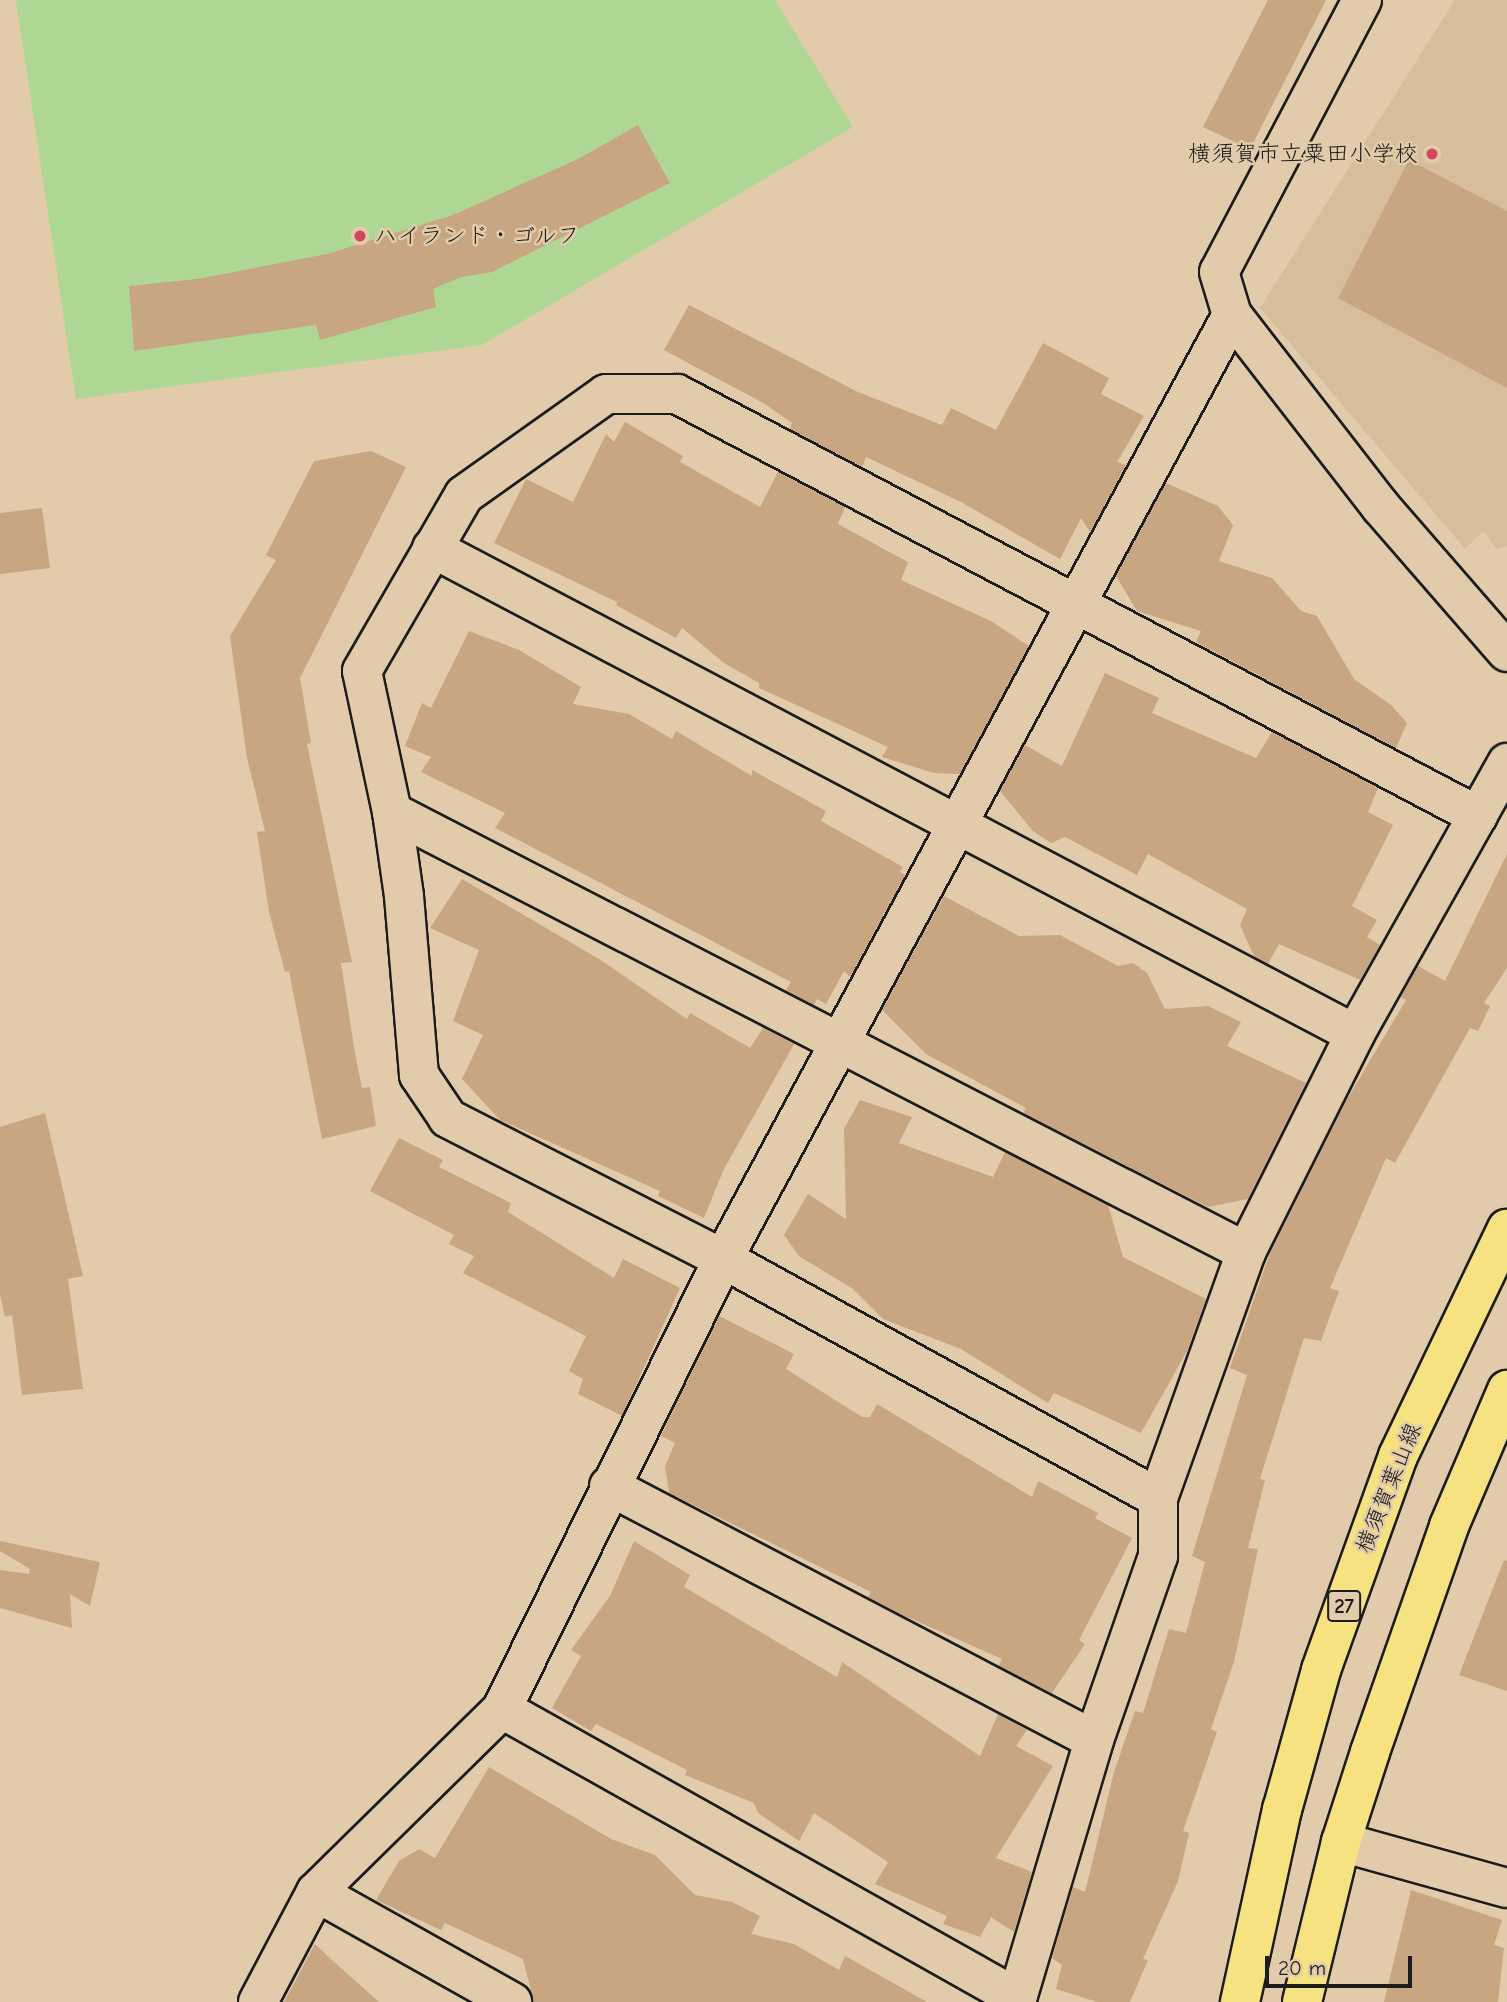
<!DOCTYPE html>
<meta charset="utf-8">
<style>
body{margin:0}
#map{position:relative;width:1507px;height:2002px;overflow:hidden;background:#e2cbab;font-family:"Comic Neue","Klee One",sans-serif}
div>[style]{position:absolute}
.built>*{inset:0;background:#d6bd9b}
.green>*{inset:0;background:#afd794}
.building>*{inset:0;background:#c7a681}
.roads{filter:drop-shadow(2px 0 #1c1c1c) drop-shadow(-2px 0 #1c1c1c) drop-shadow(0 2px #1c1c1c) drop-shadow(0 -2px #1c1c1c)}
.street>*{height:38px;margin:-19px;padding:0 19px;transform-origin:19px;border-radius:19px;background:#e2cbab}
.secondary>*{height:38px;margin:-19px;padding:0 19px;transform-origin:19px;border-radius:19px;background:#e2cbab}
.primary>*{height:38px;margin:-19px;padding:0 19px;transform-origin:19px;border-radius:19px;background:#f7e281}
.dots>*{width:19px;height:19px;translate:-50% -50%;box-sizing:border-box;border:4px solid #e2cbab;border-radius:50%}
span{translate:-50% -50%;white-space:nowrap;text-align:center;line-height:1.15;-webkit-text-stroke:5px #e2cbab;paint-order:stroke}
.shield-label span{padding:2px 5px;background:#e2cbab;border:2px solid;border-radius:5px;-webkit-text-stroke-width:0}
.shield-label{font-size:21px;color:#1c1c1c;font-weight:700}
.poi-label{font-size:23px;color:#1c1c1c}
.right{translate:-100% -50%;text-align:right}
.left{translate:0 -50%;text-align:left}
.street-label{font-size:23px;color:#1c1c1c}
.scale{position:absolute;left:1265px;top:1956px;width:147px;height:32px;box-sizing:border-box;border:4px solid #1c1c1c;border-top:0;padding-left:9px;font-size:21px;line-height:24px;white-space:nowrap;color:#1c1c1c;-webkit-text-stroke:5px #e2cbab;paint-order:stroke}
</style>
<div id="map">
<div class="built">
<i style="clip-path:polygon(1455px 0,1507px 0,1507px 546px,1497px 549px,1483px 531px,1465px 549px,1260px 308px)"></i>
</div>
<div class="green">
<i style="clip-path:polygon(16px 0,775px 0,853px 127px,482px 345px,76px 399px)"></i>
</div>
<div class="building">
<i style="clip-path:polygon(1268px 0,1326px 0,1250px 149px,1203px 127px)"></i>
<i style="clip-path:polygon(638px 125px,670px 183px,492px 272px,461px 277px,433px 289px,436px 307px,320px 340px,316px 325px,134px 351px,129px 286px,197px 279px,327px 254px,453px 215px,578px 159px)"></i>
<i style="clip-path:polygon(1409px 160px,1507px 211px,1507px 388px,1338px 298px)"></i>
<i style="clip-path:polygon(689px 305px,858px 392px,942px 425px,951px 408px,996px 430px,1043px 343px,1109px 378px,1101px 394px,1144px 416px,1117px 462px,1126px 465px,1090px 532px,1081px 518px,1060px 559px,961px 502px,866px 457px,862px 467px,790px 429px,792px 423px,765px 404px,664px 350px)"></i>
<i style="clip-path:polygon(625px 422px,683px 456px,680px 462px,760px 507px,778px 472px,845px 507px,838px 524px,908px 562px,901px 580px,991px 621px,1029px 646px,960px 774px,934px 773px,882px 757px,888px 747px,759px 688px,759px 683px,724px 663px,682px 628px,676px 638px,616px 605px,617px 602px,494px 543px,526px 479px,573px 502px,606px 434px,614px 442px)"></i>
<i style="clip-path:polygon(371px 451px,406px 467px,300px 678px,311px 743px,307px 744px,352px 962px,341px 963px,355px 1053px,362px 1088px,370px 1087px,376px 1126px,322px 1139px,289px 971px,285px 972px,269px 912px,257px 832px,265px 831px,247px 758px,230px 636px,276px 560px,266px 555px,314px 461px)"></i>
<i style="clip-path:polygon(1166px 483px,1218px 506px,1233px 525px,1219px 561px,1272px 578px,1301px 611px,1317px 616px,1354px 679px,1391px 705px,1407px 723px,1396px 748px,1196px 642px,1201px 631px,1137px 611px,1116px 576px)"></i>
<i style="clip-path:polygon(42px 508px,50px 568px,0 574px,0 513px)"></i>
<i style="clip-path:polygon(469px 631px,519px 650px,581px 687px,573px 704px,629px 714px,672px 739px,676px 731px,752px 776px,752px 770px,826px 811px,821px 821px,903px 867px,900px 872px,905px 875px,850px 977px,844px 971px,826px 1004px,817px 999px,814px 1005px,786px 990px,791px 982px,495px 828px,505px 813px,421px 772px,431px 757px,405px 746px,422px 703px,431px 708px)"></i>
<i style="clip-path:polygon(1105px 673px,1159px 698px,1152px 713px,1256px 758px,1272px 732px,1378px 788px,1368px 812px,1393px 825px,1352px 906px,1377px 920px,1367px 937px,1380px 945px,1360px 980px,1279px 944px,1268px 964px,1254px 956px,1240px 925px,1247px 909px,1148px 854px,1137px 875px,1065px 837px,1051px 843px,1033px 831px,1000px 791px,1025px 745px,1062px 766px)"></i>
<i style="clip-path:polygon(1507px 854px,1507px 968px,1484px 1003px,1490px 1006px,1478px 1031px,1470px 1028px,1395px 1163px,1386px 1158px,1330px 1288px,1339px 1291px,1321px 1341px,1304px 1338px,1260px 1479px,1265px 1480px,1248px 1548px,1258px 1549px,1234px 1662px,1211px 1729px,1217px 1732px,1183px 1831px,1189px 1833px,1178px 1881px,1143px 1959px,1148px 1960px,1130px 2002px,1097px 2002px,1056px 1989px,1062px 1965px,1052px 1958px,1073px 1887px,1085px 1892px,1114px 1772px,1135px 1711px,1143px 1713px,1169px 1629px,1186px 1633px,1205px 1562px,1192px 1556px,1247px 1375px,1230px 1368px,1270px 1253px,1346px 1101px,1406px 1000px,1401px 997px,1418px 966px,1445px 981px)"></i>
<i style="clip-path:polygon(462px 879px,599px 959px,687px 1019px,690px 1013px,750px 1048px,763px 1028px,794px 1044px,723px 1171px,704px 1218px,658px 1196px,660px 1191px,500px 1120px,462px 1079px,483px 1035px,453px 1021px,479px 950px,430px 928px)"></i>
<i style="clip-path:polygon(944px 896px,1019px 936px,1060px 935px,1118px 966px,1133px 963px,1147px 973px,1165px 1009px,1208px 1006px,1241px 1022px,1227px 1046px,1306px 1083px,1248px 1199px,1208px 1207px,1023px 1113px,1026px 1108px,926px 1054px,882px 1010px)"></i>
<i style="clip-path:polygon(860px 1100px,912px 1117px,899px 1143px,993px 1177px,1005px 1152px,1108px 1205px,1123px 1257px,1206px 1299px,1187px 1351px,1141px 1433px,1054px 1393px,1048px 1403px,961px 1349px,883px 1319px,853px 1289px,799px 1256px,784px 1235px,808px 1194px,846px 1219px,844px 1129px)"></i>
<i style="clip-path:polygon(45px 1113px,83px 1276px,68px 1279px,83px 1389px,22px 1395px,12px 1315px,5px 1317px,0 1294px,0 1127px)"></i>
<i style="clip-path:polygon(399px 1138px,443px 1160px,439px 1167px,511px 1203px,508px 1212px,614px 1278px,623px 1259px,680px 1288px,622px 1416px,578px 1394px,583px 1379px,569px 1371px,586px 1336px,463px 1273px,474px 1256px,449px 1244px,454px 1235px,370px 1191px)"></i>
<i style="clip-path:polygon(719px 1316px,794px 1354px,786px 1369px,862px 1417px,870px 1417px,877px 1404px,1032px 1497px,1038px 1481px,1098px 1513px,1095px 1518px,1132px 1538px,1079px 1640px,1085px 1644px,1052px 1693px,999px 1666px,1002px 1659px,903px 1615px,868px 1597px,871px 1592px,669px 1493px,665px 1466px,675px 1443px,661px 1436px)"></i>
<i style="clip-path:polygon(0 1541px,100px 1562px,90px 1606px,70px 1594px,72px 1628px,0 1608px,0 1570px,29px 1574px,30px 1569px,0 1551px)"></i>
<i style="clip-path:polygon(634px 1541px,690px 1575px,684px 1587px,837px 1677px,842px 1662px,980px 1756px,998px 1714px,1027px 1730px,1016px 1746px,1053px 1766px,996px 1858px,1032px 1872px,1014px 1932px,991px 1917px,980px 1937px,943px 1924px,947px 1916px,875px 1884px,888px 1862px,814px 1813px,799px 1841px,758px 1813px,754px 1803px,685px 1775px,687px 1770px,596px 1724px,591px 1731px,552px 1708px,581px 1656px,571px 1650px,610px 1596px)"></i>
<i style="clip-path:polygon(1504px 1560px,1507px 1561px,1507px 1691px,1459px 1675px)"></i>
<i style="clip-path:polygon(489px 1767px,611px 1839px,655px 1855px,695px 1895px,732px 1902px,760px 1916px,751px 1934px,794px 1944px,839px 1970px,845px 1956px,927px 2002px,534px 2002px,523px 1959px,445px 1923px,441px 1930px,376px 1900px,399px 1861px,419px 1849px,435px 1858px)"></i>
<i style="clip-path:polygon(1411px 1890px,1502px 1920px,1494px 1945px,1504px 1948px,1498px 2002px,1384px 2002px)"></i>
<i style="clip-path:polygon(315px 1944px,332px 1960px,379px 2002px,284px 2002px)"></i>
</div>
<div class="roads">
<div class="street">
<i style="left:432px;top:548px;width:1043px;rotate:27.77deg"></i>
<i style="left:392px;top:812px;width:961px;rotate:27.26deg"></i>
<i style="left:609px;top:1486px;width:547px;rotate:27.64deg"></i>
<i style="left:1158px;top:1498px;width:496px;rotate:-151.2deg"></i>
<i style="left:723px;top:1259px;width:309px;rotate:-152.9deg"></i>
<i style="left:448px;top:1118px;width:52px;rotate:-124deg"></i>
<i style="left:419px;top:1075px;width:180px;rotate:-94.8deg"></i>
<i style="left:404px;top:896px;width:85px;rotate:-98.1deg"></i>
<i style="left:392px;top:812px;width:144px;rotate:-102deg"></i>
<i style="left:362px;top:671px;width:203px;rotate:-59.9deg"></i>
<i style="left:464px;top:495px;width:174px;rotate:-35.4deg"></i>
<i style="left:606px;top:394px;width:71px"></i>
<i style="left:677px;top:394px;width:905px;rotate:27.78deg"></i>
<i style="left:502px;top:1709px;width:591px;rotate:29.3deg"></i>
<i style="left:1341px;top:1842px;width:172px;rotate:15.5deg"></i>
<i style="left:316px;top:1892px;width:225px;rotate:29.3deg"></i>
<i style="left:258px;top:2002px;width:124px;rotate:-62.2deg"></i>
<i style="left:316px;top:1892px;width:261px;rotate:-44.5deg"></i>
<i style="left:502px;top:1709px;width:501px;rotate:-63.84deg"></i>
<i style="left:723px;top:1259px;width:1072px;rotate:-61.67deg"></i>
<i style="left:1016px;top:2002px;width:273px;rotate:-73.4deg"></i>
<i style="left:1094px;top:1740px;width:195px;rotate:-70.8deg"></i>
<i style="left:1158px;top:1556px;width:58px;rotate:-90deg"></i>
<i style="left:1158px;top:1498px;width:261px;rotate:-70.3deg"></i>
<i style="left:1246px;top:1252px;width:244px;rotate:-63.4deg"></i>
<i style="left:1355px;top:1034px;width:311px;rotate:-60.7deg"></i>
</div>
<div class="secondary">
<i style="left:1362px;top:0;width:307px;rotate:117.7deg"></i>
<i style="left:1219px;top:272px;width:45px;rotate:73.2deg"></i>
<i style="left:1232px;top:315px;width:243px;rotate:52.2deg"></i>
<i style="left:1381px;top:507px;width:192px;rotate:49deg"></i>
</div>
<div class="primary">
<i style="left:1240px;top:2002px;width:197px;rotate:-77.7deg"></i>
<i style="left:1282px;top:1810px;width:145px;rotate:-74.4deg"></i>
<i style="left:1321px;top:1670px;width:227px;rotate:-70.2deg"></i>
<i style="left:1398px;top:1456px;width:252px;rotate:-64.4deg"></i>
<i style="left:1302px;top:2002px;width:165px;rotate:-76.3deg"></i>
<i style="left:1341px;top:1842px;width:95px;rotate:-72.1deg"></i>
<i style="left:1370px;top:1752px;width:239px;rotate:-70.7deg"></i>
<i style="left:1449px;top:1526px;width:148px;rotate:-66.9deg"></i>
</div>
</div>
<div class="dots">
<i style="left:1432px;top:154px;background:#d1495b"></i>
<i style="left:360px;top:236px;background:#d1495b"></i>
</div>
<div class="shield-label">
<span style="left:1344px;top:1606px">27</span>
</div>
<div class="poi-label">
<span class="right" style="left:1418px;top:154px">横須賀市立粟田小学校</span>
<span class="left" style="left:374px;top:236px">ハイランド・ゴルフ</span>
</div>
<div class="street-label">
<span style="left:1389px;top:1488px;rotate:-68deg">横須賀葉山線</span>
</div>
<div class="scale">20 m</div>
</div>
